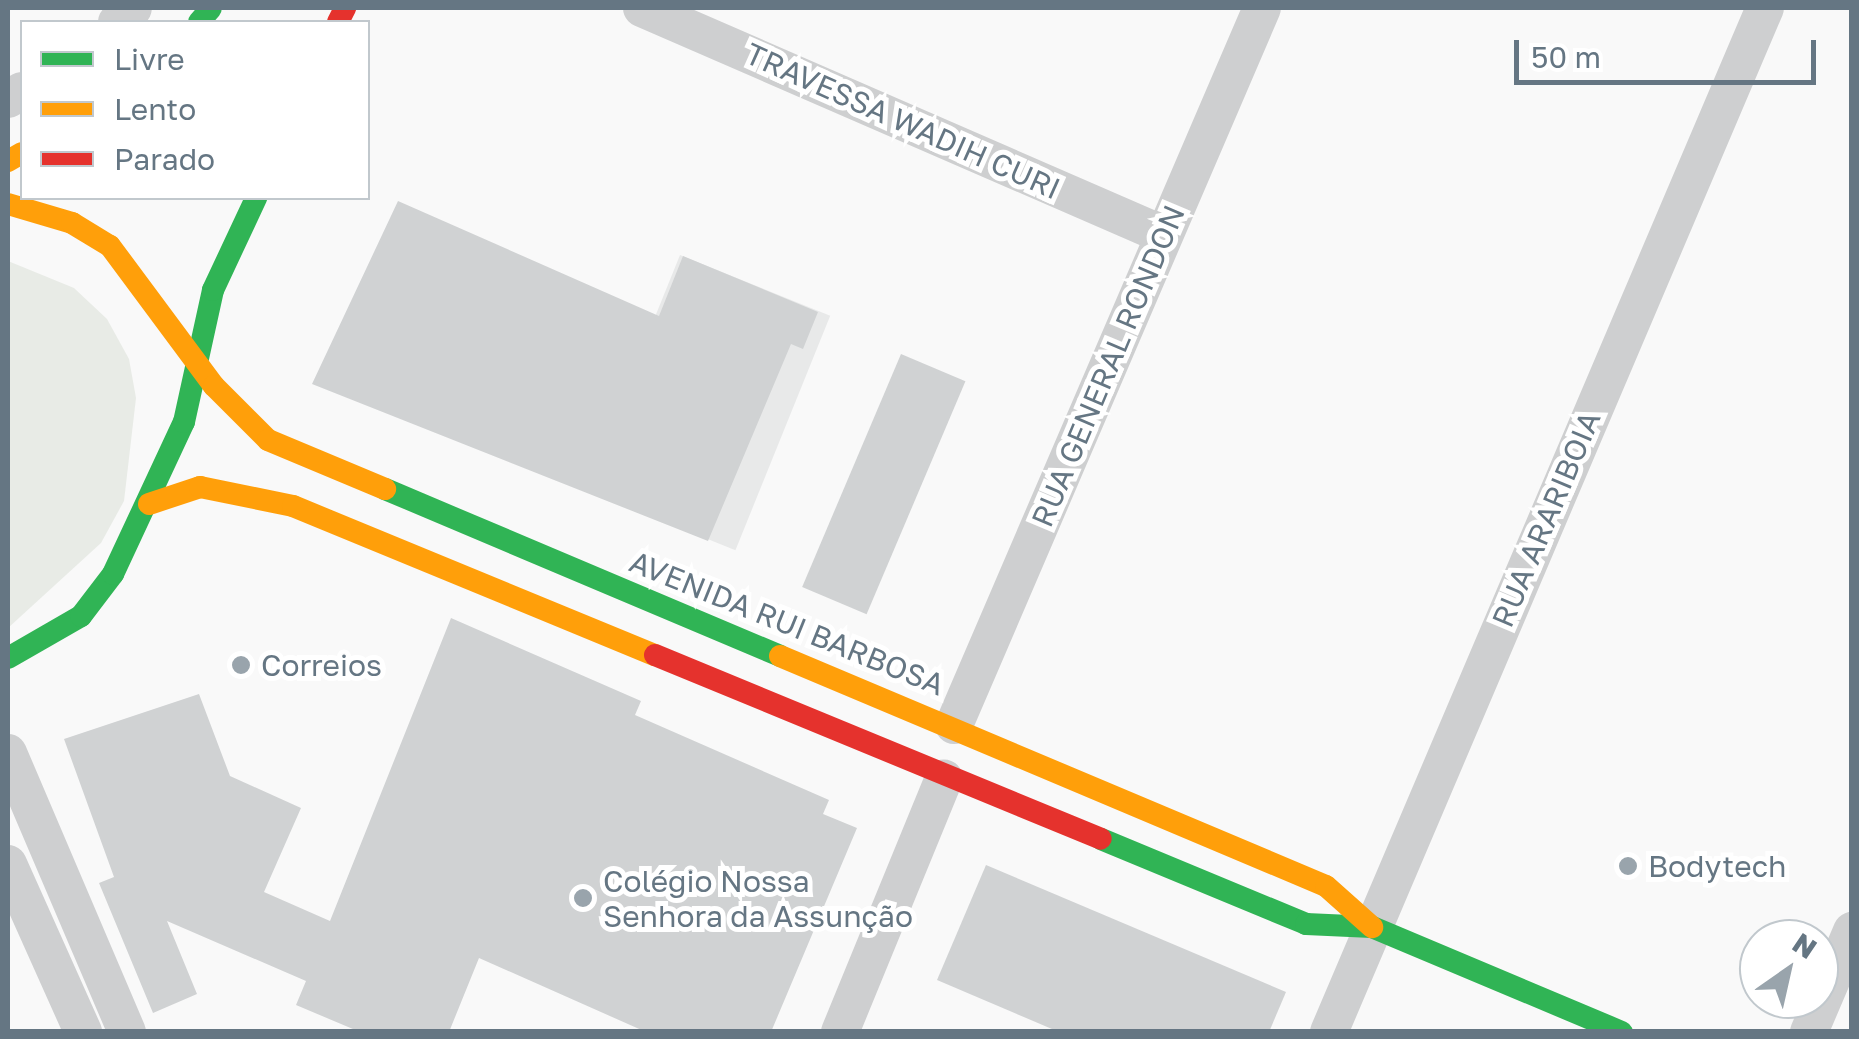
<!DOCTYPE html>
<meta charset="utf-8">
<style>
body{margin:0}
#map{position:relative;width:1859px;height:1039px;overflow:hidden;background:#f9f9f9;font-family:"Golos Text",sans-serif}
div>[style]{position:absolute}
.built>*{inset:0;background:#e8e9e9;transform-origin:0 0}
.green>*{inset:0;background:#e8ebe6}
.building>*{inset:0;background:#d0d2d3;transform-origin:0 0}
.street>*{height:38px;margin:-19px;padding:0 19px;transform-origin:19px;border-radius:19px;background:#cecfd0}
.fast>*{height:22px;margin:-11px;padding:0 11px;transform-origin:11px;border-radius:11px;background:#30b455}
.slow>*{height:22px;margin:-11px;padding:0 11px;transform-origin:11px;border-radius:11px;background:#ff9f0a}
.jam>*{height:22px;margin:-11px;padding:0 11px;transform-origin:11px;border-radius:11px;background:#e5322d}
.dots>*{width:28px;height:28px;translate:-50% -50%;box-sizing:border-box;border:5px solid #fff;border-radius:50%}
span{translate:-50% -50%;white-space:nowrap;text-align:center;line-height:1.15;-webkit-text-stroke:10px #fff;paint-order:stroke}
.street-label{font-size:30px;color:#657683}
.poi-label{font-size:30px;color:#657683}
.left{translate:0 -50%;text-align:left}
.frame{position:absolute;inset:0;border:10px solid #657683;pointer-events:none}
.legend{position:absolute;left:20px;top:20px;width:350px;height:180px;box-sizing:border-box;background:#fff;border:2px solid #c1c8cd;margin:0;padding:12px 18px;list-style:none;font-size:30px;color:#657683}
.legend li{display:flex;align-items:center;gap:20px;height:50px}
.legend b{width:50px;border:2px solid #c1c8cd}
.north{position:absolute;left:1739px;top:919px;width:100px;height:100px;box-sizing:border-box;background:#fff;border:2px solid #c1c8cd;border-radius:50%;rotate:34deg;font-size:28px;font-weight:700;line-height:40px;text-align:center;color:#657683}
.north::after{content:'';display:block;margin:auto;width:35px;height:45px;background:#99a4ac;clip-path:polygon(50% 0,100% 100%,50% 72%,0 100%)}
.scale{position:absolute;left:1514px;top:40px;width:302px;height:45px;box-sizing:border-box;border:5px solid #657683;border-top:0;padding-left:12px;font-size:30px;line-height:35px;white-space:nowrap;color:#657683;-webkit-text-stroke:8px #fff;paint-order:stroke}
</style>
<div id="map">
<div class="built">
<i style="left:680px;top:255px;width:162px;height:253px;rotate:22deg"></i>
</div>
<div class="green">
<i style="clip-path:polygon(8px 261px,74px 288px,107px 319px,129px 359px,136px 398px,124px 501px,101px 543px,8px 628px)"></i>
</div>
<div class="building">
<i style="clip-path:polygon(398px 201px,659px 316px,683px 256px,818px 312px,803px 349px,791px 344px,708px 541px,312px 384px)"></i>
<i style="left:901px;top:354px;width:70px;height:253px;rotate:23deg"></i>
<i style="clip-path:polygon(451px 618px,641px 701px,635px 715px,829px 800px,823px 814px,857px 828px,771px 1032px,646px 1032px,479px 958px,449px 1032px,360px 1032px,296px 1005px,306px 981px,167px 921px,197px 994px,153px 1013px,99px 883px,114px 877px,64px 739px,199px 694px,230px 776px,301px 808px,264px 892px,330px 921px)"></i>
<i style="clip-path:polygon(986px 865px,1286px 992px,1269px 1032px,1059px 1032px,937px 980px)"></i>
</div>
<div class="street">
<i style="left:642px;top:8px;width:569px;rotate:23.5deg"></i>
<i style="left:117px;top:22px;width:21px;rotate:-41deg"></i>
<i style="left:8px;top:99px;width:16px;rotate:-30deg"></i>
<i style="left:954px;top:725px;width:780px;rotate:-66.75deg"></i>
<i style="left:8px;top:753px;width:303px;rotate:66.9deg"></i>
<i style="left:8px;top:864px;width:184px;rotate:65.9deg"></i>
<i style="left:840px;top:1032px;width:274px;rotate:-67.7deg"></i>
<i style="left:1329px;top:1032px;width:1113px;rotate:-66.94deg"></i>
<i style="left:1809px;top:1032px;width:110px;rotate:-66.9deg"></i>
</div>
<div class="fast">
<i style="left:199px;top:22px;width:18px;rotate:-49deg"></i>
<i style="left:385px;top:489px;width:429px;rotate:22.9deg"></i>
<i style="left:8px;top:658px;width:84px;rotate:-29.9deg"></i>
<i style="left:81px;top:616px;width:53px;rotate:-52.7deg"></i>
<i style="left:113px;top:574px;width:168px;rotate:-65deg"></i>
<i style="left:184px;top:422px;width:135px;rotate:-77.6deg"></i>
<i style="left:213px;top:290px;width:102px;rotate:-64.9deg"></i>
<i style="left:1101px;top:839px;width:222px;rotate:22.5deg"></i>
<i style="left:1306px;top:924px;width:66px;rotate:2.6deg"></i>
<i style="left:1372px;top:927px;width:271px;rotate:22.8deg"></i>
</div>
<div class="slow">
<i style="left:8px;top:161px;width:16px;rotate:-30deg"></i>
<i style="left:8px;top:204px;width:67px;rotate:16.5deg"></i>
<i style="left:72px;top:223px;width:44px;rotate:31.2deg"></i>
<i style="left:110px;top:246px;width:174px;rotate:53.4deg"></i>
<i style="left:214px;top:386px;width:76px;rotate:45deg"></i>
<i style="left:268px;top:440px;width:127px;rotate:22.7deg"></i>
<i style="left:149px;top:504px;width:54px;rotate:-18.4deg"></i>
<i style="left:200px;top:487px;width:95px;rotate:11.5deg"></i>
<i style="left:293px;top:506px;width:391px;rotate:22.4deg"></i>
<i style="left:780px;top:656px;width:592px;rotate:22.84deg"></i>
<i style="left:1326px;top:886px;width:62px;rotate:41.7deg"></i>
</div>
<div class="jam">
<i style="left:338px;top:22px;width:16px;rotate:-63deg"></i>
<i style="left:655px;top:655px;width:482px;rotate:22.4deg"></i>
</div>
<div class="dots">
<i style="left:241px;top:665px;background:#99a4ac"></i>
<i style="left:1628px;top:866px;background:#99a4ac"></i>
<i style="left:583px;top:898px;background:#99a4ac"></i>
</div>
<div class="street-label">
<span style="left:903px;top:121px;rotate:24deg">TRAVESSA WADIH CURI</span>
<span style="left:1108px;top:366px;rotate:-67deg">RUA GENERAL RONDON</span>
<span style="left:1546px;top:519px;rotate:-67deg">RUA ARARIBOIA</span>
<span style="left:787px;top:623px;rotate:22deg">AVENIDA RUI BARBOSA</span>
</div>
<div class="poi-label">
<span class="left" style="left:261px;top:665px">Correios</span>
<span class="left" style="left:1648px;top:866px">Bodytech</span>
<span class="left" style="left:603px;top:898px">Colégio Nossa<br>Senhora da Assunção</span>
</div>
<div class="frame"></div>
<ul class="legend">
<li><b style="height:12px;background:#30b455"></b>Livre</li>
<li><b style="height:12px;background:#ff9f0a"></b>Lento</li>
<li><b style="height:12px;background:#e5322d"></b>Parado</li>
</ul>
<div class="north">N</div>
<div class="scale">50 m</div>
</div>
